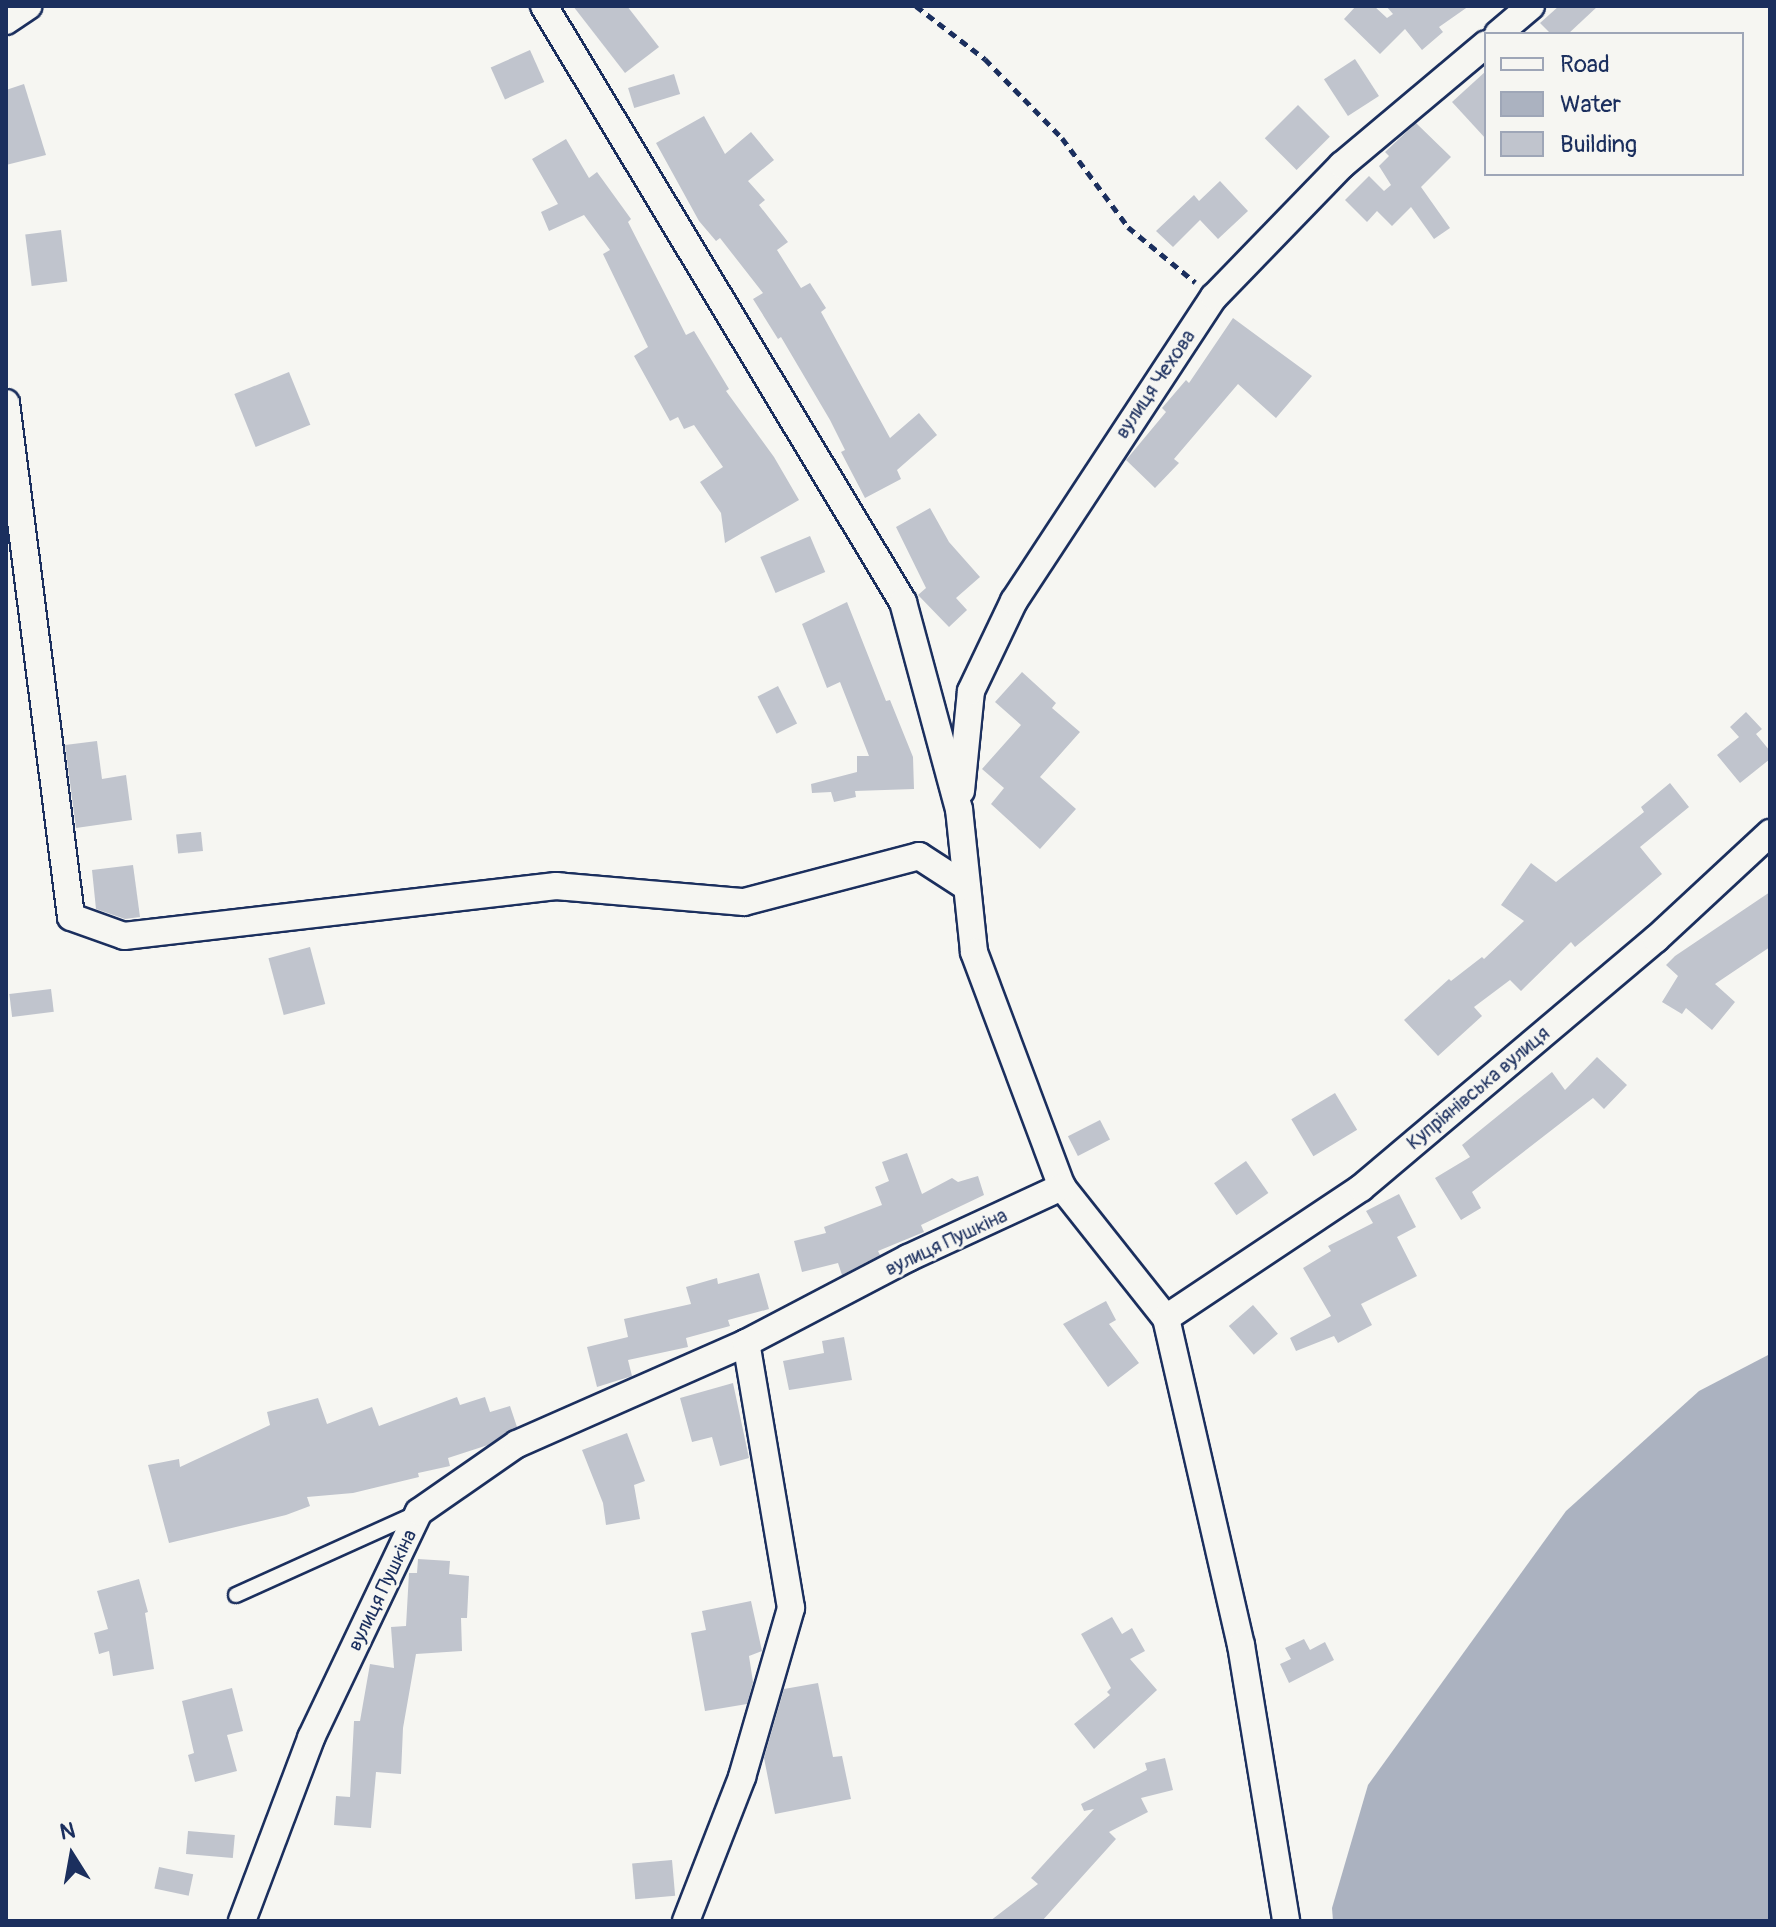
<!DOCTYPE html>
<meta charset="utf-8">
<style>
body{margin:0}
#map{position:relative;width:1776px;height:1927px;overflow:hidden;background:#f6f6f2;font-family:Pangolin,sans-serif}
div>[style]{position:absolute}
.water>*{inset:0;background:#abb2c0}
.building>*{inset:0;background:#c0c4cd;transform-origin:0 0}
.path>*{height:5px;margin-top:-2.5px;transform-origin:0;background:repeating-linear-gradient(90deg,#1b2f5e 0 8px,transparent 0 14px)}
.roads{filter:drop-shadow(2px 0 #1b2f5e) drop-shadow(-2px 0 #1b2f5e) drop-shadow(0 2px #1b2f5e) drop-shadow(0 -2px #1b2f5e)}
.lane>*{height:14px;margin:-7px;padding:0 7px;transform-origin:7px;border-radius:7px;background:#f6f6f2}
.street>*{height:26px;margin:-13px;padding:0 13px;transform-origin:13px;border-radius:13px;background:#f6f6f2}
span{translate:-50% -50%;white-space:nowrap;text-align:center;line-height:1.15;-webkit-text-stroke:6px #f6f6f2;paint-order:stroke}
.street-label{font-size:20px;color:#1b2f5e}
.frame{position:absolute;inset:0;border:8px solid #1b2f5e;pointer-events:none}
.legend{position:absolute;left:1484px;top:32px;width:260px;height:144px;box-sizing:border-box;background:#f6f6f2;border:2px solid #9ea6b7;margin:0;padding:10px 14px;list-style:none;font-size:24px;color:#1b2f5e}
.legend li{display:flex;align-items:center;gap:16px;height:40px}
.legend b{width:40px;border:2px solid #9ea6b7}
.north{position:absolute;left:32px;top:1815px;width:80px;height:80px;-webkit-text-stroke:6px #f6f6f2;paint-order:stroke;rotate:349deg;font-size:22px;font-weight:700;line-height:32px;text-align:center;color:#1b2f5e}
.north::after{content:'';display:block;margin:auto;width:28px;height:36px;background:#1b2f5e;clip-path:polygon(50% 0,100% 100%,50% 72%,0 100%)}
</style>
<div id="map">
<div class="water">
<i style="clip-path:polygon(1770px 1354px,1770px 1921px,1333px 1921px,1332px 1908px,1368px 1785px,1566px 1511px,1699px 1391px)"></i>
</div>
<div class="building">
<i style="clip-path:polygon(573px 6px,627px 6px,659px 47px,625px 73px)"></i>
<i style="clip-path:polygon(1356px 6px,1374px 6px,1387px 18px,1393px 14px,1386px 6px,1469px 6px,1439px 27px,1443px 32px,1422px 50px,1405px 29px,1380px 54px,1344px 19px)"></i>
<i style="clip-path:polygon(1559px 6px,1598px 6px,1568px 34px,1551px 34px,1540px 23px)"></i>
<i style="left:530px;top:50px;width:35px;height:43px;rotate:66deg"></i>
<i style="left:1355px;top:59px;width:44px;height:37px;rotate:57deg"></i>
<i style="clip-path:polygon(1486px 71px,1486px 139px,1452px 102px)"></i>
<i style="left:674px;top:74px;width:21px;height:48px;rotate:73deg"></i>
<i style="clip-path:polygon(24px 84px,46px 155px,6px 165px,6px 90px)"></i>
<i style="left:1298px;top:105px;width:45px;height:47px;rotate:45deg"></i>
<i style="clip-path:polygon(704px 116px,725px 154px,751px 132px,774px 160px,748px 181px,765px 200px,759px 205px,788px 242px,777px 250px,801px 288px,810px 283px,826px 308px,821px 312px,890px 438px,919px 413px,937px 435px,897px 470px,901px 479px,865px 498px,841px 452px,845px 450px,830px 420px,781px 337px,778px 339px,753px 299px,763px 293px,720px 238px,716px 241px,699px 221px,656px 143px)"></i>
<i style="clip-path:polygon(1416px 123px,1451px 157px,1421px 187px,1450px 228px,1434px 239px,1411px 207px,1392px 226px,1377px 211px,1367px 222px,1345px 200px,1369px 176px,1384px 191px,1391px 185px,1379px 166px,1389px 156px,1385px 152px)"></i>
<i style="clip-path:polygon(566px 139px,589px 178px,597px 172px,631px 219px,628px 222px,686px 335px,694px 331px,729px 389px,726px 391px,774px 457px,799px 500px,725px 543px,721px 513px,700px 482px,723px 467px,694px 425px,684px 429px,678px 417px,670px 421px,634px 356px,648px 347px,603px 254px,610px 250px,584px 215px,549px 231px,541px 212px,558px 204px,532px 159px)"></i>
<i style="clip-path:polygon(1220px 181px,1248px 211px,1218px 239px,1200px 220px,1173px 247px,1156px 231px,1194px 195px,1199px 201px)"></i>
<i style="left:61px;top:230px;width:52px;height:36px;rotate:83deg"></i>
<i style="clip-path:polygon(1233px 318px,1312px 376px,1276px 418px,1238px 384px,1174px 459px,1179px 463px,1155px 488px,1126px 460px,1166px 412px,1162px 408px,1186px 380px,1189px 383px)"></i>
<i style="left:289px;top:372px;width:57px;height:59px;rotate:68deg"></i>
<i style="clip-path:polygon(930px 508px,949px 542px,980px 577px,956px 598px,967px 610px,949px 627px,918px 595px,926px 588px,896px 527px)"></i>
<i style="left:810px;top:536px;width:39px;height:54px;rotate:67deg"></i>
<i style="clip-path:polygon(847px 602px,886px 701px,890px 700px,913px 757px,914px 789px,855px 791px,856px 797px,834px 802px,831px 792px,812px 793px,811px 784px,857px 772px,857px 756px,869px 756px,840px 682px,827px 688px,802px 624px)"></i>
<i style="clip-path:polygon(1022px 672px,1056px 703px,1052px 708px,1080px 732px,1040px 777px,1076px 809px,1040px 849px,991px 804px,1004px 788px,982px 769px,1021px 725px,995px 702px)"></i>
<i style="left:778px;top:686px;width:42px;height:23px;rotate:63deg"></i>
<i style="clip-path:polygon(1746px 712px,1762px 729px,1756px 734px,1770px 751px,1770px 759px,1740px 783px,1717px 755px,1739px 737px,1730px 727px)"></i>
<i style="clip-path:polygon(97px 741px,102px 779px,126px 775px,132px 820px,76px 828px,65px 745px)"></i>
<i style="clip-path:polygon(1670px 783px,1689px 807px,1640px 847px,1662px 874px,1575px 947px,1571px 942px,1521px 991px,1510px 980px,1474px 1007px,1482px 1016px,1438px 1056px,1404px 1020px,1449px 979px,1451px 981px,1482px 957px,1484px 959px,1524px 921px,1501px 905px,1531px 863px,1556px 882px,1644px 812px,1641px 807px)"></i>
<i style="left:201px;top:832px;width:19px;height:25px;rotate:84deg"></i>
<i style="clip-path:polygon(133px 865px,140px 917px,125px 919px,96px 909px,92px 870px)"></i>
<i style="clip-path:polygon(1770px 892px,1770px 947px,1715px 984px,1735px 1002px,1712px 1030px,1686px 1008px,1682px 1014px,1662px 1002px,1678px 976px,1666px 965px,1675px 956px)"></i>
<i style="left:310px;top:947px;width:59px;height:43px;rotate:75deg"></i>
<i style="left:51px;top:989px;width:23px;height:42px;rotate:83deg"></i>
<i style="clip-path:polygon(1597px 1057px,1627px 1085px,1604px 1109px,1593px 1098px,1472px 1192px,1481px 1208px,1461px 1220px,1435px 1178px,1470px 1157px,1462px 1145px,1552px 1072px,1565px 1090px)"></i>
<i style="left:1335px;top:1093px;width:43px;height:51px;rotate:59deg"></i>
<i style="left:1100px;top:1120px;width:22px;height:36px;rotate:63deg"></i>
<i style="clip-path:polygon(907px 1153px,922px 1194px,952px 1178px,958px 1182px,978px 1176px,984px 1195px,921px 1225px,924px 1232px,878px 1251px,880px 1255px,842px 1275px,838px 1263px,802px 1272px,794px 1241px,826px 1233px,824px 1227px,882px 1205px,875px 1187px,889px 1181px,882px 1162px)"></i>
<i style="left:1246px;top:1161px;width:39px;height:39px;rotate:55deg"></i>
<i style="clip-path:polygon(1399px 1194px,1416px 1227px,1397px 1237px,1417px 1276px,1361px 1304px,1372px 1325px,1338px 1343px,1334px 1336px,1296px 1351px,1290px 1338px,1331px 1316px,1303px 1268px,1331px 1251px,1328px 1246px,1373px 1223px,1366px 1211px)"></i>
<i style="clip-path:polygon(759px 1273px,769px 1309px,728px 1320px,730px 1326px,686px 1338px,688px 1347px,628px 1360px,632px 1376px,597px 1387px,587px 1347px,628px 1337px,624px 1319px,691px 1304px,686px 1287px,717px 1278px,718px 1284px)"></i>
<i style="clip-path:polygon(1106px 1301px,1116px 1320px,1109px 1324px,1139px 1363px,1108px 1387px,1063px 1324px)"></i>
<i style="left:1253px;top:1305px;width:38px;height:32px;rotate:49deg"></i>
<i style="clip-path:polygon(844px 1337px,852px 1380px,789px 1390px,783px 1361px,824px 1353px,822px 1341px)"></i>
<i style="clip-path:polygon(733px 1383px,749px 1458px,720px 1466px,712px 1437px,692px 1442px,680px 1398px)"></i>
<i style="clip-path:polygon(457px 1397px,460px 1405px,485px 1397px,490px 1412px,510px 1406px,517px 1427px,488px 1445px,448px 1458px,450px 1466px,418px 1473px,419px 1477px,353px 1493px,307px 1497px,310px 1506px,286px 1515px,169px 1543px,148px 1465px,179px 1459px,180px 1467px,270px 1425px,267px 1412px,318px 1398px,327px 1424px,372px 1407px,379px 1426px)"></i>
<i style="clip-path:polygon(627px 1433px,645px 1481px,634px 1485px,640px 1519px,606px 1525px,603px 1503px,582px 1450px)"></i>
<i style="clip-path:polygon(418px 1559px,450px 1561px,449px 1574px,469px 1576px,467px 1618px,461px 1618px,462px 1651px,416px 1654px,403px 1728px,401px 1774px,376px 1772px,371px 1828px,334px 1825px,336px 1796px,350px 1797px,354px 1721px,360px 1721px,370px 1664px,394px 1668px,391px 1627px,406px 1626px,409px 1573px,417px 1573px)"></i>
<i style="clip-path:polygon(139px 1579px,148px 1612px,145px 1613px,154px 1669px,113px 1676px,109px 1651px,99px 1654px,94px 1633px,108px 1629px,97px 1591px)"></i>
<i style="clip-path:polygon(751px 1601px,762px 1651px,749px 1656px,753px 1682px,747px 1704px,705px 1711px,691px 1633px,706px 1630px,702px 1611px)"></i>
<i style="clip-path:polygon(1112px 1617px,1122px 1634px,1132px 1628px,1145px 1651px,1130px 1659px,1157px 1690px,1094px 1749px,1074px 1724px,1110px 1695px,1107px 1692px,1111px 1688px,1081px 1634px)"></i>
<i style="clip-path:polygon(1304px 1639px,1310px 1650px,1325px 1642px,1334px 1660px,1289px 1683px,1280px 1664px,1291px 1659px,1285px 1648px)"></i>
<i style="clip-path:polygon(818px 1683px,833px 1757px,842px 1756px,851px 1799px,775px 1814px,764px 1758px,784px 1689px)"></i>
<i style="clip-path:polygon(232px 1688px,243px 1731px,227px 1735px,237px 1771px,195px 1782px,188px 1755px,194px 1753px,182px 1701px)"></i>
<i style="clip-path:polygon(1165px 1758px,1173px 1790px,1141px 1798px,1148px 1812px,1109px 1832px,1116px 1839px,1042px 1921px,990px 1921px,1038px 1884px,1031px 1878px,1094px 1809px,1084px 1811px,1081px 1804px,1147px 1770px,1145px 1763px)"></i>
<i style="left:188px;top:1831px;width:47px;height:23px;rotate:5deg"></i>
<i style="left:672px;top:1860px;width:36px;height:40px;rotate:85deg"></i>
<i style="left:159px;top:1867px;width:35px;height:22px;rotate:12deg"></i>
</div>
<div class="path">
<i style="left:916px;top:6px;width:87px;rotate:37.5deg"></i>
<i style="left:985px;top:59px;width:110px;rotate:45.7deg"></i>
<i style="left:1062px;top:138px;width:111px;rotate:53.4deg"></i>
<i style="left:1128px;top:227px;width:87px;rotate:39.4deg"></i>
</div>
<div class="roads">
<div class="lane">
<i style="left:236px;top:1595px;width:196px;rotate:-24.3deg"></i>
</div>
<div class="street">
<i style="left:544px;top:6px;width:696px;rotate:58.94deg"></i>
<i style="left:903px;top:602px;width:214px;rotate:74.9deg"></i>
<i style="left:959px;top:809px;width:144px;rotate:84deg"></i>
<i style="left:974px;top:952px;width:251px;rotate:69.5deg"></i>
<i style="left:1062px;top:1187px;width:167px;rotate:51.6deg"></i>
<i style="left:1166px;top:1318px;width:335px;rotate:77.1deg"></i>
<i style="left:1241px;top:1645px;width:280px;rotate:80.7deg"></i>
<i style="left:6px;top:21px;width:27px;rotate:-34deg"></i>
<i style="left:1498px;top:34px;width:43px;rotate:-40.3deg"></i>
<i style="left:6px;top:403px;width:518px;rotate:82.79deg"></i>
<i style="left:71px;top:917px;width:56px;rotate:19.7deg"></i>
<i style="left:124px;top:936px;width:435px;rotate:-6.6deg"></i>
<i style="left:556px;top:886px;width:189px;rotate:4.9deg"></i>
<i style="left:744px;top:902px;width:181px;rotate:-14.7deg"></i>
<i style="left:919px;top:856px;width:57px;rotate:32.9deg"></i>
<i style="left:961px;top:791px;width:100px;rotate:-84.3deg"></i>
<i style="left:971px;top:691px;width:100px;rotate:-64.5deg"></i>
<i style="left:1014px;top:601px;width:364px;rotate:-56.7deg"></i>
<i style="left:1214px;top:297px;width:184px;rotate:-45.9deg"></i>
<i style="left:1342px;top:165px;width:188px;rotate:-40deg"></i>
<i style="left:1166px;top:1318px;width:234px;rotate:-33.7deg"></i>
<i style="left:1361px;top:1188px;width:386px;rotate:-40.2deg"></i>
<i style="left:1656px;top:939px;width:156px;rotate:-42.9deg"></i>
<i style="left:242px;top:1921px;width:196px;rotate:-69.3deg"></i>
<i style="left:311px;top:1738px;width:250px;rotate:-64.5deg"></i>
<i style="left:419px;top:1512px;width:119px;rotate:-34.8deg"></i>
<i style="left:517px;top:1444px;width:250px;rotate:-23.8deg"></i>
<i style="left:746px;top:1343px;width:183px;rotate:-27.7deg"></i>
<i style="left:908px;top:1258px;width:170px;rotate:-24.8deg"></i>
<i style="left:686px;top:1921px;width:155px;rotate:-68.7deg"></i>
<i style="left:742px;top:1777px;width:176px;rotate:-73.8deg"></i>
<i style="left:791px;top:1608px;width:269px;rotate:-99.6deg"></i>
</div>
</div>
<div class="street-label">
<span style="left:1155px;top:384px;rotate:-56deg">вулиця Чехова</span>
<span style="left:1478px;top:1088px;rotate:-40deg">Купріянівська вулиця</span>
<span style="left:946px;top:1242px;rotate:-25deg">вулиця Пушкіна</span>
<span style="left:382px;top:1590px;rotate:-64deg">вулиця Пушкіна</span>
</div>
<div class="frame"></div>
<ul class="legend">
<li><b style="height:10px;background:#f6f6f2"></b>Road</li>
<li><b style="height:22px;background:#abb2c0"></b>Water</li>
<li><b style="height:22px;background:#c0c4cd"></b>Building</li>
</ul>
<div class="north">N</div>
</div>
